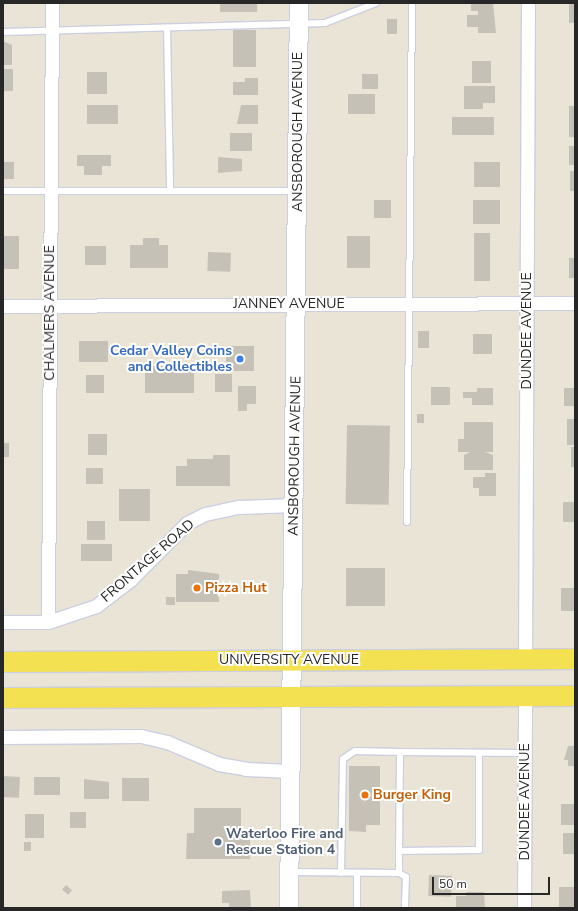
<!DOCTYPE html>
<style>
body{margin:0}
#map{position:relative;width:578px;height:911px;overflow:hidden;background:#eae4d7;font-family:"Nunito Sans",sans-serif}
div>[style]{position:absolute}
.building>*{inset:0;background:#c5c1b7;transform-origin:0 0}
.roads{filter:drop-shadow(1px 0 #cccee1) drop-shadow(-1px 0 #cccee1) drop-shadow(0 1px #cccee1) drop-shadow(0 -1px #cccee1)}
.service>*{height:6px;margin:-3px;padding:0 3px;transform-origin:3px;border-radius:3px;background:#fff}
.minor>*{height:13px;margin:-6.5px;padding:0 6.5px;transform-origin:6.5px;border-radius:6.5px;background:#fff}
.secondary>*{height:18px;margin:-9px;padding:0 9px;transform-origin:9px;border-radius:9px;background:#fff}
.primary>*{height:20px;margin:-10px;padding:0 10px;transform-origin:10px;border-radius:10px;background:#f4e152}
.dots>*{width:11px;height:11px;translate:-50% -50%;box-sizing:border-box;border:2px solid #fff;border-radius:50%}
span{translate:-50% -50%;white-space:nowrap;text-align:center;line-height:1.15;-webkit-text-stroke:4px #fff;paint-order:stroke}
.street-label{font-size:14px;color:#272727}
.shop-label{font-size:14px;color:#366cbe;font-weight:700}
.right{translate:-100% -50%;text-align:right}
.food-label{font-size:14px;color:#c56008;font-weight:700}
.left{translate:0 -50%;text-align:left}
.service-label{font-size:14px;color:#4e5e75;font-weight:700}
.frame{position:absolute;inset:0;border:4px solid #272727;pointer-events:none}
.scale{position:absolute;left:432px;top:877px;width:118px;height:18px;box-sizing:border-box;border:2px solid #272727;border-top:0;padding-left:5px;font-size:12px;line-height:14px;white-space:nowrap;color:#272727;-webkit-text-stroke:3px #fff;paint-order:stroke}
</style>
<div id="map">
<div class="building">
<i style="left:257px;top:3px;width:9px;height:37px;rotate:90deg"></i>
<i style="clip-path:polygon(471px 3px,493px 3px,496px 33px,478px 33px,478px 27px,467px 27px,467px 15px,478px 15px,478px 11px,471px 11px)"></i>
<i style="left:569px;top:3px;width:6px;height:20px"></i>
<i style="left:387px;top:19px;width:10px;height:15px"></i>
<i style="left:233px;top:30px;width:23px;height:37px"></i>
<i style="clip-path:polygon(3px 41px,12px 45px,12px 65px,3px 65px)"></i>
<i style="left:472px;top:61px;width:19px;height:22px"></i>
<i style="left:3px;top:69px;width:10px;height:22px"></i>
<i style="left:87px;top:72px;width:20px;height:22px"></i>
<i style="left:362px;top:74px;width:16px;height:15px"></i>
<i style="clip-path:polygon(245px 78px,258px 78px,258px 95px,233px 95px,233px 82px,245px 82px)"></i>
<i style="clip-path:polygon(464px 86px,495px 86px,495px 103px,483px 103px,483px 109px,464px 109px)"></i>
<i style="left:348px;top:94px;width:27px;height:20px"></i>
<i style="left:87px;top:105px;width:31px;height:19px"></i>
<i style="clip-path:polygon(241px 105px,258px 105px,258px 124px,237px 124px)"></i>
<i style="left:569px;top:106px;width:6px;height:31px"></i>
<i style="left:452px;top:117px;width:42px;height:18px"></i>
<i style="left:230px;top:133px;width:22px;height:18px"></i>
<i style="left:569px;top:146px;width:6px;height:19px"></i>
<i style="clip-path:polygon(77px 155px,111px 155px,111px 166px,102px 166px,102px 175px,84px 175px,84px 166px,77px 166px)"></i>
<i style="clip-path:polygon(218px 157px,242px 159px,242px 171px,218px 173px)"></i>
<i style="left:3px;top:162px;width:11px;height:17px"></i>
<i style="left:474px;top:162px;width:26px;height:25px"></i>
<i style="left:570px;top:171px;width:5px;height:20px"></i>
<i style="left:374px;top:200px;width:17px;height:18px"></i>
<i style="left:473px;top:200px;width:27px;height:24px"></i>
<i style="left:474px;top:233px;width:16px;height:48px"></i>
<i style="left:3px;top:236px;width:16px;height:33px"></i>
<i style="left:347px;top:236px;width:23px;height:32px"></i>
<i style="clip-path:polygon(143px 238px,159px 238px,159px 245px,168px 245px,168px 268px,130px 268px,130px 245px,143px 245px)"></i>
<i style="left:85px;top:246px;width:21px;height:19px"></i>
<i style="left:208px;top:252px;width:23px;height:19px;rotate:2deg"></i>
<i style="left:569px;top:258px;width:6px;height:20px"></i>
<i style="left:418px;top:331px;width:11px;height:17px"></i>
<i style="left:473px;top:334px;width:19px;height:20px"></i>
<i style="left:79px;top:341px;width:29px;height:21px"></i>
<i style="left:226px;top:346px;width:28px;height:25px"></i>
<i style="left:145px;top:366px;width:49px;height:27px"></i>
<i style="left:215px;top:374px;width:17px;height:18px"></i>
<i style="left:86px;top:375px;width:18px;height:18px"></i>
<i style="clip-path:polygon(238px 386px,256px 386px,256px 404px,247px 404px,247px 411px,238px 411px)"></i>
<i style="left:431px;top:387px;width:19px;height:18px"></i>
<i style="clip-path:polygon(477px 388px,493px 388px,493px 405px,472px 405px,472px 398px,463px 398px,463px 392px,477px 392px)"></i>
<i style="left:564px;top:388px;width:11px;height:18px"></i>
<i style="left:417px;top:414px;width:7px;height:9px"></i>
<i style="left:567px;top:419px;width:8px;height:26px"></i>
<i style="clip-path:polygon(464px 422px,493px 422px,493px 452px,485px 452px,493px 455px,493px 470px,464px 470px,464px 455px,470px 452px,458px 452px,458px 439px,464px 439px)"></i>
<i style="left:347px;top:425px;width:43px;height:79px;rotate:1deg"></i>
<i style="left:88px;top:434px;width:19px;height:21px"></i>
<i style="left:3px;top:443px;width:6px;height:14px"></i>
<i style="left:571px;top:447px;width:4px;height:20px"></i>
<i style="clip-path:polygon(213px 455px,230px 455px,230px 486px,176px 486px,176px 466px,187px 466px,187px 459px,213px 459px)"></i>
<i style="left:86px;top:468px;width:17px;height:16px"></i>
<i style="clip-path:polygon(485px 473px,496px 473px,496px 496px,479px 496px,479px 488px,473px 488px,473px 477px,485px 477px)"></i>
<i style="left:119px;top:489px;width:31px;height:32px"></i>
<i style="left:563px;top:502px;width:12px;height:20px"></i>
<i style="left:87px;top:521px;width:18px;height:19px"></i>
<i style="left:81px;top:544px;width:31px;height:17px"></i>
<i style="left:346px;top:568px;width:39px;height:38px"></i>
<i style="clip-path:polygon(188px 570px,219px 574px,219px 602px,176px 602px,176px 574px,188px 574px)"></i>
<i style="left:561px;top:588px;width:14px;height:23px"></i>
<i style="left:166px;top:597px;width:9px;height:8px"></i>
<i style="clip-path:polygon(568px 746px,575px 746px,575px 766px,568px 766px,568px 760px,564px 760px)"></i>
<i style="clip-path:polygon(349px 766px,380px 766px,380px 825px,366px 825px,366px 832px,349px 831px)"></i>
<i style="left:3px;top:776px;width:17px;height:21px;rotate:3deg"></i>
<i style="left:34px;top:777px;width:26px;height:18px"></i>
<i style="left:122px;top:778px;width:27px;height:23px"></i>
<i style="clip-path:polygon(84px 779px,109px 782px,109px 799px,84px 799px)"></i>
<i style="left:561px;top:804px;width:14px;height:21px"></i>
<i style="clip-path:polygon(194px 808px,241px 808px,241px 835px,250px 835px,250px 859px,186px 859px,187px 833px,194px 833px)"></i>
<i style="left:70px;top:812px;width:16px;height:16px"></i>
<i style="left:25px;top:814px;width:19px;height:24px"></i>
<i style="left:563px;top:833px;width:12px;height:21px"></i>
<i style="left:24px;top:842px;width:7px;height:9px"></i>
<i style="left:429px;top:875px;width:23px;height:21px;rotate:2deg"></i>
<i style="left:66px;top:885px;width:8px;height:6px;rotate:40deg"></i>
<i style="left:559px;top:887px;width:15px;height:21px"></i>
<i style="clip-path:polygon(250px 890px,251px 908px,229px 908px,229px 903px,222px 903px,222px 891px)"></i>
<i style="clip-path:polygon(466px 892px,484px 892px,485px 908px,456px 908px,456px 896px,466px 896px)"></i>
</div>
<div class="roads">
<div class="service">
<i style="left:167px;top:28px;width:163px;rotate:88.9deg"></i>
<i style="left:3px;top:32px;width:322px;rotate:-1.6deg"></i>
<i style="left:325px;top:23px;width:55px;rotate:-21.4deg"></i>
<i style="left:3px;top:191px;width:292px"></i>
<i style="left:407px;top:522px;width:519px;rotate:-89.45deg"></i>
<i style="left:479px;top:753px;width:97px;rotate:90deg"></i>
<i style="left:479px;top:850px;width:80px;rotate:179.3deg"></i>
<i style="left:399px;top:851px;width:99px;rotate:-89.4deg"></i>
<i style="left:400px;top:752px;width:125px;rotate:0.5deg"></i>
<i style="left:291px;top:872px;width:108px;rotate:0.5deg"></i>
<i style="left:399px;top:873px;width:8px;rotate:30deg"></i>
<i style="left:406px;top:877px;width:31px;rotate:92deg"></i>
<i style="left:341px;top:873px;width:114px;rotate:-89deg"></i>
<i style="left:343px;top:759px;width:14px;rotate:-34deg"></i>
<i style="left:355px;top:751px;width:45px;rotate:1.3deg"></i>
<i style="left:357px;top:873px;width:35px;rotate:90deg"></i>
<i style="left:399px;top:873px;width:22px;rotate:-90deg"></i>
</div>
<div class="minor">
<i style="left:3px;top:306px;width:572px;rotate:-0.3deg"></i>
<i style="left:3px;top:622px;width:45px"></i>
<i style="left:48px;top:622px;width:51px;rotate:-18.4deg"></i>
<i style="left:96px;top:606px;width:43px;rotate:-37.4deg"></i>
<i style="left:130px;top:580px;width:81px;rotate:-45deg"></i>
<i style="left:187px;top:523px;width:20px;rotate:-27deg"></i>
<i style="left:205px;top:514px;width:35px;rotate:-12deg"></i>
<i style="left:239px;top:507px;width:55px;rotate:-2.1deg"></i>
<i style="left:48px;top:622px;width:619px;rotate:-89.63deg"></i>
<i style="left:525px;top:659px;width:656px;rotate:-89.74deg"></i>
<i style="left:3px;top:737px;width:138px;rotate:-0.4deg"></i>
<i style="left:141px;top:736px;width:27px;rotate:13deg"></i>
<i style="left:167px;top:742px;width:56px;rotate:22.9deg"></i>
<i style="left:219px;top:764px;width:27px;rotate:10deg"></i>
<i style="left:246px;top:769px;width:44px;rotate:2.6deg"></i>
<i style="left:524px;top:908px;width:213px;rotate:-89.7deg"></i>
</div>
<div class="secondary">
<i style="left:289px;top:908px;width:905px;rotate:-89.37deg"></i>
</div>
<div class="primary">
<i style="left:3px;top:662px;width:572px;rotate:-0.3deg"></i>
<i style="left:3px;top:698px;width:572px;rotate:-0.2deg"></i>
</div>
</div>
<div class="dots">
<i style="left:240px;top:359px;background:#3f7fe0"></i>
<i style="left:197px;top:588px;background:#e8710a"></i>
<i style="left:365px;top:795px;background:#e8710a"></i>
<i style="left:218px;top:842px;background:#5c6f8a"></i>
</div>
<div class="street-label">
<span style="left:298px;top:132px;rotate:-90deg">ANSBOROUGH AVENUE</span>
<span style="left:289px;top:304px">JANNEY AVENUE</span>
<span style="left:50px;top:313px;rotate:-90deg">CHALMERS AVENUE</span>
<span style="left:527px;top:331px;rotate:-90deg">DUNDEE AVENUE</span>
<span style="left:295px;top:456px;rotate:-89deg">ANSBOROUGH AVENUE</span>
<span style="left:148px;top:561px;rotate:-41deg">FRONTAGE ROAD</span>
<span style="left:289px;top:660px">UNIVERSITY AVENUE</span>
<span style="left:525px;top:802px;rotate:-90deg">DUNDEE AVENUE</span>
</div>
<div class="shop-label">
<span class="right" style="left:232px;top:359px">Cedar Valley Coins<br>and Collectibles</span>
</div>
<div class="food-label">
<span class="left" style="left:205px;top:588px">Pizza Hut</span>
<span class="left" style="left:373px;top:795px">Burger King</span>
</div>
<div class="service-label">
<span class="left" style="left:226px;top:842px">Waterloo Fire and<br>Rescue Station 4</span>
</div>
<div class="frame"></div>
<div class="scale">50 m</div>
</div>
